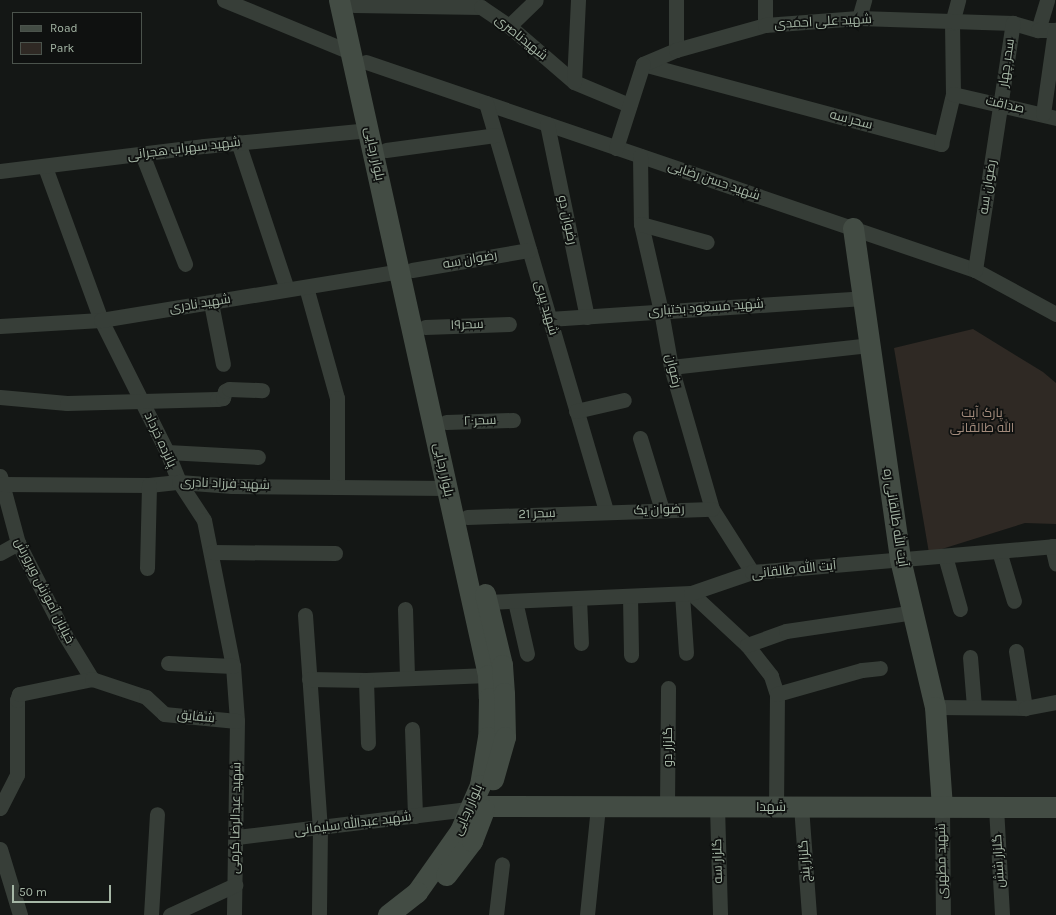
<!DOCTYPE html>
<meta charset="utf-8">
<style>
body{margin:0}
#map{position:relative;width:1056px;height:915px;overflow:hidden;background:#141715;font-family:Karla,Cairo,sans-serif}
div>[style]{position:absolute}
.green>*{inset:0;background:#2f2924}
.street>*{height:15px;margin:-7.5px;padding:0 7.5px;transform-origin:7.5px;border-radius:7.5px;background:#373e38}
.secondary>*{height:21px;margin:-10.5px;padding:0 10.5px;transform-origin:10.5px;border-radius:10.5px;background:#434c44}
span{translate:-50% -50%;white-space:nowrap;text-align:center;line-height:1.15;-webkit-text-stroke:3.5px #0f1110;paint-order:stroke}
.street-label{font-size:13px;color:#a6b7a6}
.park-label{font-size:13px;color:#a38b7c}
.legend{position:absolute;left:12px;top:12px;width:130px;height:52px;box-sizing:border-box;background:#0f1110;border:1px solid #4b534c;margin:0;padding:5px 7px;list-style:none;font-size:12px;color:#a6b7a6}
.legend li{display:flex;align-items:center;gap:8px;height:20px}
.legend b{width:20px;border:1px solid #4b534c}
.scale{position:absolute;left:12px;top:885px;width:99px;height:18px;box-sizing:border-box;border:2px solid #a6b7a6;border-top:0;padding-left:5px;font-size:12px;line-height:14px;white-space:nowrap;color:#a6b7a6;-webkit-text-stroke:3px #0f1110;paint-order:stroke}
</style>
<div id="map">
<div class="green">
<i style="clip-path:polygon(973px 329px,1043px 372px,1056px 383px,1056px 524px,1025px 523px,929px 553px,894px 348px)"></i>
</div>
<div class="street">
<i style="left:224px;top:0;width:136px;rotate:22.4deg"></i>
<i style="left:354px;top:5px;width:127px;rotate:0.9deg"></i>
<i style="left:481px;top:7px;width:34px;rotate:34deg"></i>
<i style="left:509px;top:26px;width:86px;rotate:40.7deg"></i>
<i style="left:574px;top:82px;width:60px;rotate:22.7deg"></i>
<i style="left:859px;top:18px;width:19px;rotate:-74deg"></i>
<i style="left:765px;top:25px;width:25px;rotate:-90deg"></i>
<i style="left:509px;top:26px;width:37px;rotate:-44deg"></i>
<i style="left:1038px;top:30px;width:31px;rotate:-73deg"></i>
<i style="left:676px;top:50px;width:50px;rotate:-90deg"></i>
<i style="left:366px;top:62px;width:644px;rotate:18.86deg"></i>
<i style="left:975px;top:270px;width:92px;rotate:28.5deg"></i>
<i style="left:643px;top:64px;width:309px;rotate:15deg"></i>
<i style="left:941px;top:144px;width:51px;rotate:-76.5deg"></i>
<i style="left:953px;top:94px;width:71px;rotate:-90.8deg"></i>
<i style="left:952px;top:23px;width:24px;rotate:-75deg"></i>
<i style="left:643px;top:64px;width:36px;rotate:-23deg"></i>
<i style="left:676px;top:50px;width:92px;rotate:-15.7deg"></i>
<i style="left:765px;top:25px;width:94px;rotate:-4.3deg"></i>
<i style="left:859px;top:18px;width:154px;rotate:1.9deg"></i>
<i style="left:1013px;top:23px;width:26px;rotate:16deg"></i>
<i style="left:1038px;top:30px;width:18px"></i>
<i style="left:574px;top:82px;width:82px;rotate:-87.2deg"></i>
<i style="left:953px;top:94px;width:106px;rotate:13.1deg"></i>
<i style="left:486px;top:103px;width:426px;rotate:73.6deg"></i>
<i style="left:1043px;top:114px;width:85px;rotate:-81.9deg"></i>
<i style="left:547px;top:124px;width:197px;rotate:78.3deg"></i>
<i style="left:238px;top:142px;width:155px;rotate:71.6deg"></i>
<i style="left:616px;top:148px;width:88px;rotate:-72.2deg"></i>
<i style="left:386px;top:150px;width:110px;rotate:-7.8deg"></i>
<i style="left:142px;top:154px;width:118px;rotate:68.6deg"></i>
<i style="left:640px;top:156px;width:68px;rotate:89.2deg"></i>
<i style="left:641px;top:224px;width:89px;rotate:77.1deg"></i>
<i style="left:661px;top:311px;width:57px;rotate:79.9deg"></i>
<i style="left:671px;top:367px;width:148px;rotate:73.9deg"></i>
<i style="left:712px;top:509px;width:75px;rotate:57.6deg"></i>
<i style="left:45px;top:167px;width:163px;rotate:69.9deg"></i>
<i style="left:101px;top:320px;width:148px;rotate:63.4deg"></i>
<i style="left:167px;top:452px;width:32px;rotate:68deg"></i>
<i style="left:179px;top:482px;width:45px;rotate:56.7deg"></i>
<i style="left:204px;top:520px;width:149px;rotate:78.8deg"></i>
<i style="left:233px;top:666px;width:55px;rotate:85.8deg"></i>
<i style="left:237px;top:721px;width:194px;rotate:90.9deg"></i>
<i style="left:0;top:171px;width:206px;rotate:-7deg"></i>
<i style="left:204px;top:146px;width:166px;rotate:-5.5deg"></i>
<i style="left:641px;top:224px;width:68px;rotate:15.3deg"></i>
<i style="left:412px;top:270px;width:119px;rotate:-9.7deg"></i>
<i style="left:975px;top:270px;width:250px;rotate:-81.3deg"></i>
<i style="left:306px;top:287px;width:115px;rotate:74.4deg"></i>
<i style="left:337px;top:398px;width:88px;rotate:90deg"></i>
<i style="left:211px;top:303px;width:62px;rotate:78.9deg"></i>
<i style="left:549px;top:319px;width:315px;rotate:-3.8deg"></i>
<i style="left:0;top:326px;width:101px;rotate:-3.4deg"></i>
<i style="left:101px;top:320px;width:303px;rotate:-9.3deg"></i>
<i style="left:425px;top:327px;width:84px;rotate:-2deg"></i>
<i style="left:671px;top:367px;width:199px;rotate:-6.3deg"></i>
<i style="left:0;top:397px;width:67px;rotate:5.1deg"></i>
<i style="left:67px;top:403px;width:150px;rotate:-1.5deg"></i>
<i style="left:217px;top:399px;width:6px;rotate:-9deg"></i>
<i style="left:223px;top:398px;width:7px;rotate:-74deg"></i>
<i style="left:225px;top:391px;width:4px;rotate:-27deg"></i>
<i style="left:229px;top:389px;width:33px;rotate:2deg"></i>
<i style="left:576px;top:411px;width:49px;rotate:-12.9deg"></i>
<i style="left:446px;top:422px;width:67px;rotate:-1.7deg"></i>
<i style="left:640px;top:438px;width:75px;rotate:73deg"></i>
<i style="left:167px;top:452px;width:91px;rotate:3.1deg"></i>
<i style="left:0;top:476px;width:69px;rotate:75deg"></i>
<i style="left:18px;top:543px;width:103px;rotate:62.9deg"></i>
<i style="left:65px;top:635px;width:52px;rotate:58.5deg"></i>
<i style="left:3px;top:484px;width:146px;rotate:0.4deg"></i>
<i style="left:149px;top:485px;width:30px;rotate:-6deg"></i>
<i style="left:179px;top:482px;width:53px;rotate:4.3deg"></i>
<i style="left:232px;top:486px;width:215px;rotate:0.5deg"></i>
<i style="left:467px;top:517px;width:245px;rotate:-1.9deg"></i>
<i style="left:1052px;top:546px;width:18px;rotate:77deg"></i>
<i style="left:999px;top:551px;width:52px;rotate:73.3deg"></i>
<i style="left:212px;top:552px;width:123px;rotate:0.5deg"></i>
<i style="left:0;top:553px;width:21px;rotate:-29deg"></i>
<i style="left:945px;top:556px;width:55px;rotate:74.2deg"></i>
<i style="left:147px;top:568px;width:83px;rotate:-88.6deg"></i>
<i style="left:691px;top:593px;width:76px;rotate:42.9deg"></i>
<i style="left:747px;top:645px;width:39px;rotate:52deg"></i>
<i style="left:771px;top:676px;width:19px;rotate:72deg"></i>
<i style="left:777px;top:694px;width:113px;rotate:90.5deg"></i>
<i style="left:682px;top:594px;width:59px;rotate:86.1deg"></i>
<i style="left:630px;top:596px;width:59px;rotate:89deg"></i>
<i style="left:579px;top:598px;width:45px;rotate:87.5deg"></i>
<i style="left:515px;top:601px;width:54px;rotate:77.2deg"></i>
<i style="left:487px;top:602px;width:204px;rotate:-2.5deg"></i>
<i style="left:691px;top:593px;width:65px;rotate:-19deg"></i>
<i style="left:752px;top:572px;width:305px;rotate:-4.9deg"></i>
<i style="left:405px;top:609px;width:69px;rotate:88.3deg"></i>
<i style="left:305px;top:615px;width:214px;rotate:86deg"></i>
<i style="left:320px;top:828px;width:87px;rotate:90.7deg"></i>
<i style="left:747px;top:645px;width:41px;rotate:-19.7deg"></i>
<i style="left:786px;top:631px;width:129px;rotate:-8.4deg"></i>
<i style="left:1016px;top:651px;width:58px;rotate:81deg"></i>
<i style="left:970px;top:657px;width:50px;rotate:85.4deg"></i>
<i style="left:168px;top:663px;width:65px;rotate:2.6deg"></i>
<i style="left:309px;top:679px;width:57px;rotate:1deg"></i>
<i style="left:366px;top:680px;width:122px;rotate:-2.3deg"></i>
<i style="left:366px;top:680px;width:63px;rotate:88.2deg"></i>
<i style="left:777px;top:694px;width:88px;rotate:-15.8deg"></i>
<i style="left:862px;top:670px;width:18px;rotate:-6deg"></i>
<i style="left:935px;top:707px;width:90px;rotate:0.6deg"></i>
<i style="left:1025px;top:708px;width:32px;rotate:-11deg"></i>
<i style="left:412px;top:729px;width:87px;rotate:88deg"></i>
<i style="left:667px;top:806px;width:118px;rotate:-89.5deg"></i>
<i style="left:717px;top:806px;width:109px;rotate:88.4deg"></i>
<i style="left:801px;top:806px;width:109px;rotate:85.8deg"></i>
<i style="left:942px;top:807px;width:108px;rotate:89.5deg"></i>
<i style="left:996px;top:807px;width:108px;rotate:86.8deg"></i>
<i style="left:0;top:808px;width:37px;rotate:-63deg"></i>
<i style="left:17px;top:775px;width:75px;rotate:-90deg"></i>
<i style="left:17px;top:700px;width:6px;rotate:-72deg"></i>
<i style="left:19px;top:694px;width:75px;rotate:-11.6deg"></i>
<i style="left:92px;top:679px;width:57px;rotate:18.4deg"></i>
<i style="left:146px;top:697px;width:25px;rotate:43deg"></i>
<i style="left:164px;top:714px;width:73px;rotate:5.5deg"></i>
<i style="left:237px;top:837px;width:235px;rotate:-6.9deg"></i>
<i style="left:0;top:849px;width:69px;rotate:73.1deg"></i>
<i style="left:151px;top:915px;width:101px;rotate:-86.6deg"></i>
<i style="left:170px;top:915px;width:72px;rotate:-24.8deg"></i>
<i style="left:496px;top:915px;width:51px;rotate:-83.3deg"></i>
<i style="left:587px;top:915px;width:110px;rotate:-84.2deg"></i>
</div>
<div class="secondary">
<i style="left:339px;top:0;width:691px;rotate:77.55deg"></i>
<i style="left:488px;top:675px;width:23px;rotate:88deg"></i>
<i style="left:489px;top:698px;width:39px;rotate:91deg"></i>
<i style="left:488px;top:737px;width:49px;rotate:99.5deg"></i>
<i style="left:480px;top:785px;width:50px;rotate:113.5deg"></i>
<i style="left:460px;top:831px;width:75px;rotate:125.2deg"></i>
<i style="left:417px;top:892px;width:37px;rotate:142deg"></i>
<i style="left:853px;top:228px;width:334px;rotate:81.9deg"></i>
<i style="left:900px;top:559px;width:152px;rotate:76.7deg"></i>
<i style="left:935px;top:707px;width:100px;rotate:86deg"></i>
<i style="left:485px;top:594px;width:73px;rotate:76.5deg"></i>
<i style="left:502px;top:665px;width:28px;rotate:86deg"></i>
<i style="left:504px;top:693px;width:44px;rotate:88.7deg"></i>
<i style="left:505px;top:737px;width:44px;rotate:105.9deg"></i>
<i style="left:486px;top:806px;width:570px;rotate:0.1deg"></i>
<i style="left:446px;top:875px;width:43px;rotate:-52.6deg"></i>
<i style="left:472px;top:841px;width:34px;rotate:-69deg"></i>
</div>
<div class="street-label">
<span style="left:823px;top:22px;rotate:-3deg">شهید علی احمدی</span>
<span style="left:521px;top:38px;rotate:39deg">شهیدناصری</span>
<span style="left:1007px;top:63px;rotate:-82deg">سحر چهار</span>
<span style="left:1005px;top:105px;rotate:13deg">صداقت</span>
<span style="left:851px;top:120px;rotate:15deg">سحر سه</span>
<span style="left:184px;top:149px;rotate:-7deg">شهید سهراب هجرانی</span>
<span style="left:374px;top:154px;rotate:78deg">بلوار رجایی</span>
<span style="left:714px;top:181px;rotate:19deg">شهید حسن رضایی</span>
<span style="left:988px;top:187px;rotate:-81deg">رضوان سه</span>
<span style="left:567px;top:220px;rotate:78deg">رضوان دو</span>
<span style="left:470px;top:260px;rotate:-10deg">رضوان سه</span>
<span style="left:200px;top:304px;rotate:-9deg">شهید نادری</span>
<span style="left:546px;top:308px;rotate:74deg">شهید پیری</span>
<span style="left:706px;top:308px;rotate:-4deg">شهید مسعود بختیاری</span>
<span style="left:467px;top:325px;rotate:-2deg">سحر۱۹</span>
<span style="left:673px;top:371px;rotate:77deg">رضوان</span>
<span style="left:480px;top:421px;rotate:-2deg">سحر۲۰</span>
<span style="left:160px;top:440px;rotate:65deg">پانزده خرداد</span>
<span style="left:443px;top:470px;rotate:78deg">بلوار رجایی</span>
<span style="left:225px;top:484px;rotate:2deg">شهید فرزاد نادری</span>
<span style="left:659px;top:510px;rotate:-2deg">رضوان یک</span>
<span style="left:537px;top:514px;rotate:-2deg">سحر 21</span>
<span style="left:895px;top:518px;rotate:81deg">آیت الله طالقانی ره</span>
<span style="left:794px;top:570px;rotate:-6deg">آیت الله طالقانی</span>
<span style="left:44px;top:591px;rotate:63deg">خیابان آموزش وپرورش</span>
<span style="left:196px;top:717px;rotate:6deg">شقایق</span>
<span style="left:668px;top:747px;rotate:-90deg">گلزار دو</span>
<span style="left:771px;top:807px">شهدا</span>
<span style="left:468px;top:810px;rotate:-66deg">بلوار رجایی</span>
<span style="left:236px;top:818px;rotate:-89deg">شهید عبدالرضا کرمی</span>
<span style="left:353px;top:824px;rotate:-7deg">شهید عبدالله سلیمانی</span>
<span style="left:718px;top:861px;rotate:-91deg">گلزار سه</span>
<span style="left:805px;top:861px;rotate:-94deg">گلزار پنج</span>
<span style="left:942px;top:861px;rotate:-91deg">شهید مطهری</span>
<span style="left:999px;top:861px;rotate:-93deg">گلزار شش</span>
</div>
<div class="park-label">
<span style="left:982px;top:421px">پارک آیت<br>الله طالقانی</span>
</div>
<ul class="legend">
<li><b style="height:5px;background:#434c44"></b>Road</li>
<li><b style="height:11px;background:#2f2924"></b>Park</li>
</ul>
<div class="scale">50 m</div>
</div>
